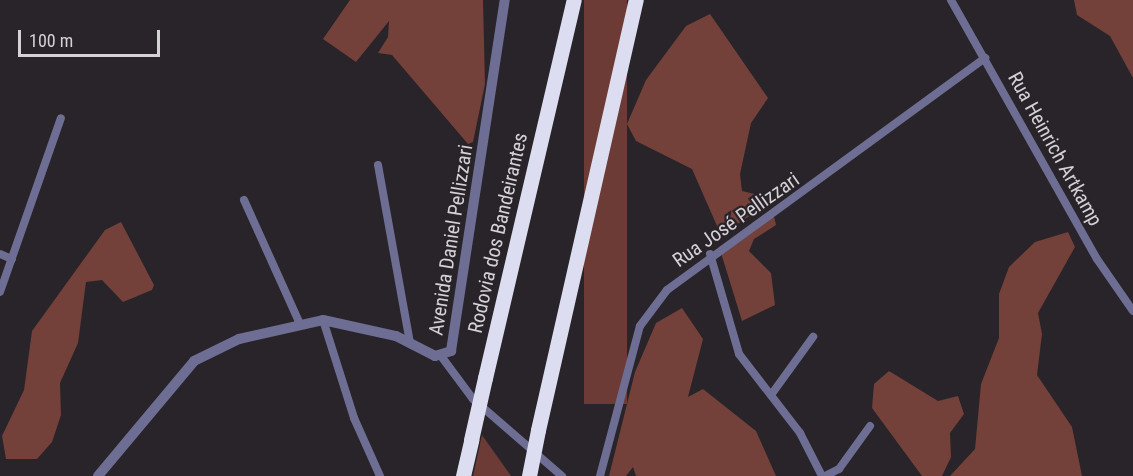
<!DOCTYPE html>
<meta charset="utf-8">
<style>
body{margin:0}
#map{position:relative;width:1133px;height:476px;overflow:hidden;background:#282429;font-family:"Roboto Condensed",sans-serif}
div>[style]{position:absolute}
.green>*{inset:0;background:#6c3b35;transform-origin:0 0}
.forest>*{inset:0;background:#73403a}
.minor>*{height:8px;margin:-4px;padding:0 4px;transform-origin:4px;border-radius:4px;background:#6e6e95}
.tertiary>*{height:10px;margin:-5px;padding:0 5px;transform-origin:5px;border-radius:5px;background:#6e6e95}
.motorway>*{height:15px;margin:-7.5px;padding:0 7.5px;transform-origin:7.5px;border-radius:7.5px;background:#dcddf0}
.motorway-bridge>*{height:15px;margin:-7.5px;padding:0 7.5px;transform-origin:7.5px;border-radius:7.5px;background:#dcddf0}
span{translate:-50% -50%;white-space:nowrap;text-align:center;line-height:1.15;-webkit-text-stroke:4.5px #282429;paint-order:stroke}
.street-label{font-size:20px;color:#d4d2d5}
.scale{position:absolute;left:18px;top:30px;width:142px;height:27px;box-sizing:border-box;border:3px solid #d4d2d5;border-top:0;padding-left:8px;font-size:18px;line-height:21px;white-space:nowrap;color:#d4d2d5;-webkit-text-stroke:4px #282429;paint-order:stroke}
</style>
<div id="map">
<div class="green">
<i style="left:584px;top:0;width:43px;height:404px"></i>
<i style="clip-path:polygon(482px 435px,511px 476px,473px 476px)"></i>
</div>
<div class="forest">
<i style="clip-path:polygon(350px 0,483px 0,485px 84px,473px 142px,468px 144px,392px 55px,378px 53px,388px 37px,389px 21px,356px 62px,323px 39px)"></i>
<i style="clip-path:polygon(1074px 0,1133px 0,1133px 78px,1110px 36px,1077px 15px)"></i>
<i style="clip-path:polygon(710px 14px,768px 98px,751px 123px,740px 174px,742px 191px,775px 199px,721px 235px,692px 169px,636px 141px,627px 124px,646px 80px,686px 26px)"></i>
<i style="clip-path:polygon(774px 216px,776px 225px,754px 239px,749px 251px,771px 273px,775px 305px,742px 321px,721px 253px)"></i>
<i style="clip-path:polygon(121px 222px,154px 285px,152px 290px,123px 302px,102px 280px,86px 282px,78px 343px,60px 383px,61px 415px,52px 442px,37px 459px,6px 459px,2px 436px,24px 390px,32px 331px,105px 230px)"></i>
<i style="clip-path:polygon(1068px 232px,1075px 247px,1038px 313px,1042px 334px,1037px 375px,1072px 427px,1082px 476px,950px 476px,975px 449px,981px 384px,999px 338px,999px 294px,1009px 267px,1035px 242px)"></i>
<i style="clip-path:polygon(682px 308px,703px 339px,688px 397px,703px 389px,756px 431px,776px 476px,636px 476px,633px 467px,626px 476px,609px 476px,635px 372px,656px 323px)"></i>
<i style="clip-path:polygon(889px 371px,938px 401px,958px 396px,964px 414px,950px 433px,951px 457px,942px 476px,922px 476px,872px 408px,874px 384px)"></i>
</div>
<div class="minor">
<i style="left:951px;top:0;width:297px;rotate:60.6deg"></i>
<i style="left:1097px;top:259px;width:63px;rotate:55.3deg"></i>
<i style="left:378px;top:165px;width:181px;rotate:79.8deg"></i>
<i style="left:244px;top:200px;width:134px;rotate:65.7deg"></i>
<i style="left:0;top:254px;width:13px;rotate:23deg"></i>
<i style="left:710px;top:254px;width:104px;rotate:73.8deg"></i>
<i style="left:739px;top:354px;width:100px;rotate:52.3deg"></i>
<i style="left:800px;top:433px;width:48px;rotate:62.9deg"></i>
<i style="left:0;top:292px;width:184px;rotate:-70.7deg"></i>
<i style="left:323px;top:320px;width:103px;rotate:72.4deg"></i>
<i style="left:354px;top:418px;width:64px;rotate:65.9deg"></i>
<i style="left:441px;top:356px;width:54px;rotate:53.3deg"></i>
<i style="left:473px;top:399px;width:118px;rotate:40.9deg"></i>
<i style="left:771px;top:395px;width:72px;rotate:-54.1deg"></i>
<i style="left:600px;top:476px;width:155px;rotate:-75.1deg"></i>
<i style="left:640px;top:326px;width:45px;rotate:-53.1deg"></i>
<i style="left:667px;top:290px;width:394px;rotate:-36.1deg"></i>
<i style="left:825px;top:476px;width:16px;rotate:-27deg"></i>
<i style="left:839px;top:469px;width:53px;rotate:-54.2deg"></i>
</div>
<div class="tertiary">
<i style="left:98px;top:476px;width:150px;rotate:-50.1deg"></i>
<i style="left:194px;top:361px;width:50px;rotate:-26.1deg"></i>
<i style="left:239px;top:339px;width:86px;rotate:-12.7deg"></i>
<i style="left:323px;top:320px;width:75px;rotate:12.4deg"></i>
<i style="left:396px;top:336px;width:44px;rotate:27.1deg"></i>
<i style="left:435px;top:356px;width:17px;rotate:-17deg"></i>
<i style="left:451px;top:351px;width:355px;rotate:-81.3deg"></i>
</div>
<div class="motorway">
<i style="left:485px;top:378px;width:388px;rotate:-76.8deg"></i>
<i style="left:538px;top:430px;width:441px;rotate:-77.2deg"></i>
<i style="left:463px;top:476px;width:37px;rotate:-77deg"></i>
</div>
<div class="motorway-bridge">
<i style="left:471px;top:440px;width:64px;rotate:-77.3deg"></i>
<i style="left:529px;top:476px;width:47px;rotate:-78.9deg"></i>
</div>
<div class="street-label">
<span style="left:1055px;top:149px;rotate:61deg">Rua Heinrich Artkamp</span>
<span style="left:736px;top:220px;rotate:-35deg">Rua José Pellizzari</span>
<span style="left:498px;top:233px;rotate:-77deg">Rodovia dos Bandeirantes</span>
<span style="left:451px;top:240px;rotate:-81deg">Avenida Daniel Pellizzari</span>
</div>
<div class="scale">100 m</div>
</div>
